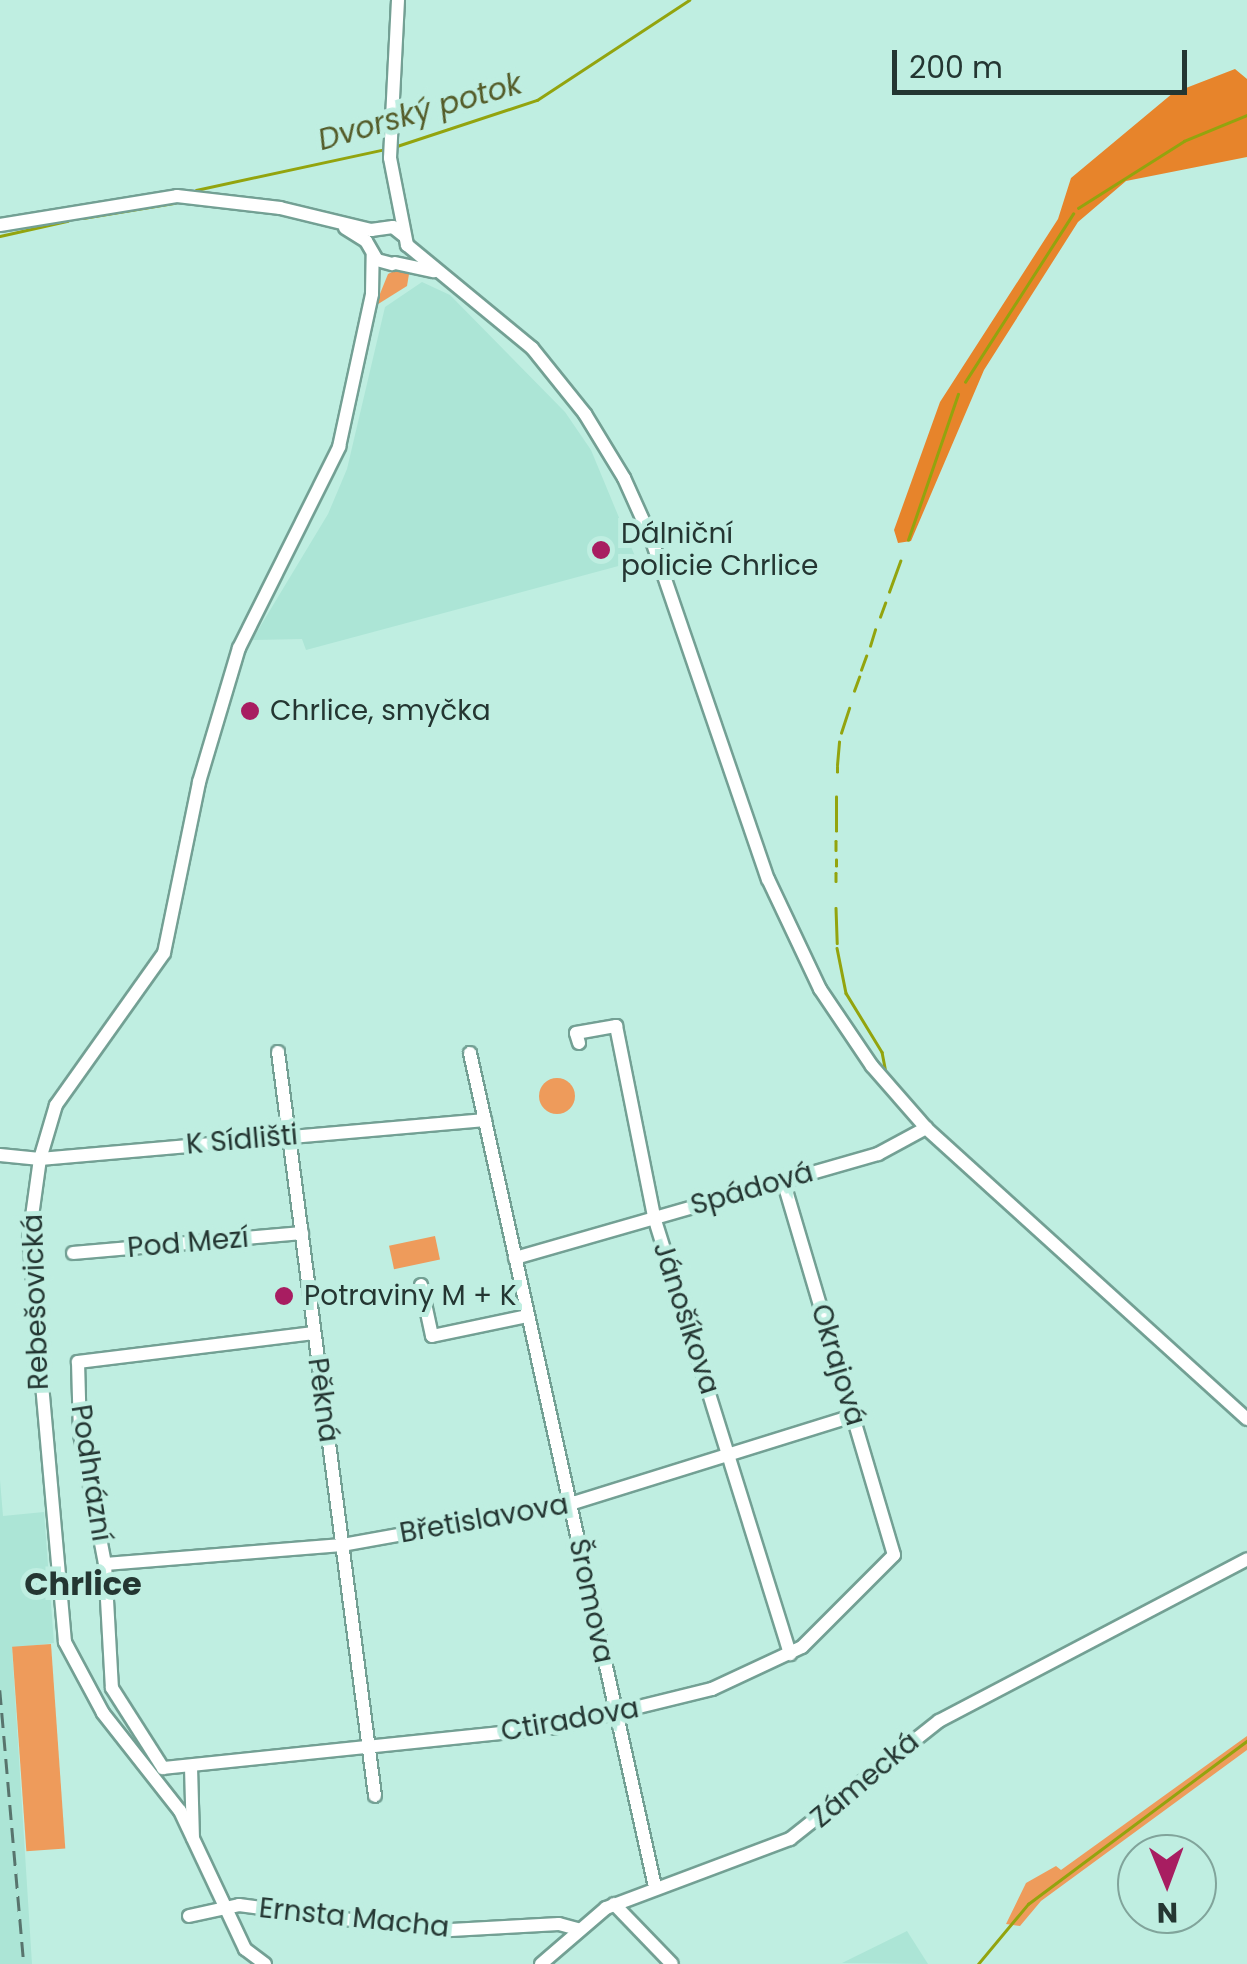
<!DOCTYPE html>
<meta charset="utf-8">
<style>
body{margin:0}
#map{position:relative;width:1247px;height:1964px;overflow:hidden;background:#bfeee1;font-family:Poppins,sans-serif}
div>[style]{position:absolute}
.built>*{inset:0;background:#ace5d6}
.green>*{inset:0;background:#ee9b5b;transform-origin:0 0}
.round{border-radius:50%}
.forest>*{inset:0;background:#e7842b}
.stream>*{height:2.5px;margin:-1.25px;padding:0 1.25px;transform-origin:1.25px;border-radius:1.25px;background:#93a40e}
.roads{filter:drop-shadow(2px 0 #73a094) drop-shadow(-2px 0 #73a094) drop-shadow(0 2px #73a094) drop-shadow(0 -2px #73a094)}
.minor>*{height:12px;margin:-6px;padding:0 6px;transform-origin:6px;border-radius:6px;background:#fff}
.rail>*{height:2.5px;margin-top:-1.25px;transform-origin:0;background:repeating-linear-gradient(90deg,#58746d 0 15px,transparent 0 23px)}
.dots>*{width:28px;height:28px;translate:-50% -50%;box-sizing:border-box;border:5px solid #bfeee1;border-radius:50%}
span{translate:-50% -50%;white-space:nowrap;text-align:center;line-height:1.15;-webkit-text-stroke:10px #bfeee1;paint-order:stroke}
.poi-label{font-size:28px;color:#243632}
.left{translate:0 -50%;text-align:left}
.street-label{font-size:28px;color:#243632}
.water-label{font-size:30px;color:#545c29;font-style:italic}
.quarter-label{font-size:32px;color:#243632;font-weight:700}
.north{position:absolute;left:1117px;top:1834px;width:100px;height:100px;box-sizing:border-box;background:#bfeee1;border:2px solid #81a49b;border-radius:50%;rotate:179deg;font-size:28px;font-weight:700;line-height:40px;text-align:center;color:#243632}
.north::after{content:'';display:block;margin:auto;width:35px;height:45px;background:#a81d61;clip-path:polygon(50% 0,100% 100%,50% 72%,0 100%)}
.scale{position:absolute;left:892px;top:50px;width:295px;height:45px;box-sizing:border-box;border:5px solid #243632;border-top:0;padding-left:12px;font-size:30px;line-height:35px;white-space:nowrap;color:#243632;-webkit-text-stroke:8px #bfeee1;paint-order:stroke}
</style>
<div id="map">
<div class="built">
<i style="clip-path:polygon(422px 282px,450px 295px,565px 412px,591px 450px,637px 561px,306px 650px,302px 639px,252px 640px,328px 514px,347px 469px,385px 307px)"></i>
<i style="clip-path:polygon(0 1480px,3px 1516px,44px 1512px,54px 1643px,12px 1648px,32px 1964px,0 1964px)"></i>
<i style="clip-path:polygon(907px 1931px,928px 1964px,842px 1963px)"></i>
</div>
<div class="green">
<i style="clip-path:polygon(400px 268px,410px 268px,407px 286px,375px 306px,388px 274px)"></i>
<i class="round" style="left:539px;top:1078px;width:36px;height:36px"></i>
<i style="left:435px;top:1236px;width:24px;height:47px;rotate:78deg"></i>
<i style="left:51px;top:1644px;width:205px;height:39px;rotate:86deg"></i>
<i style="clip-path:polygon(1247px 1736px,1247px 1750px,1041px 1901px,1020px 1926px,1006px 1924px,1026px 1883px,1056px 1866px,1061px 1870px)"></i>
</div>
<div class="forest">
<i style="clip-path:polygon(1235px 69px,1247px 79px,1247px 157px,1126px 181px,1078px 222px,984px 370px,911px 541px,898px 543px,894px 530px,940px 402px,1058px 219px,1071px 178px,1173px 93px)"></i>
</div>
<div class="stream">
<i style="left:397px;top:146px;width:147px;rotate:-18.2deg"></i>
<i style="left:537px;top:100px;width:182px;rotate:-33.3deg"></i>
<i style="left:196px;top:190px;width:193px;rotate:-12.2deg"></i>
<i style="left:1078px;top:208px;width:125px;rotate:-32.3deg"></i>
<i style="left:1184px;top:141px;width:68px;rotate:-22.4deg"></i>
<i style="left:83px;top:218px;width:93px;rotate:-9.3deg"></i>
<i style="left:0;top:236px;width:69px;rotate:-12.6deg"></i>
<i style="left:965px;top:382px;width:200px;rotate:-57.3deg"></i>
<i style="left:908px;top:540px;width:154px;rotate:-71.1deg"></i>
<i style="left:889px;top:592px;width:33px;rotate:-70deg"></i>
<i style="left:880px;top:617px;width:15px;rotate:-70deg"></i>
<i style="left:870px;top:646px;width:17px;rotate:-73deg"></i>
<i style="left:861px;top:670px;width:15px;rotate:-70deg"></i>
<i style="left:854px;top:691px;width:15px;rotate:-70deg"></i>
<i style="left:841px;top:733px;width:26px;rotate:-72deg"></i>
<i style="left:837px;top:765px;width:23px;rotate:-85deg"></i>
<i style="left:837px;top:772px;width:5px;rotate:-90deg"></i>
<i style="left:836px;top:831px;width:34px;rotate:-90deg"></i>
<i style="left:836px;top:841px;width:9px;rotate:90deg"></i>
<i style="left:836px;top:866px;width:6px;rotate:-90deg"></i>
<i style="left:836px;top:873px;width:8px;rotate:90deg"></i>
<i style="left:836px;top:908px;width:35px;rotate:88deg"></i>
<i style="left:837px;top:948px;width:46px;rotate:78.7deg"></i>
<i style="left:846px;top:993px;width:69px;rotate:58.6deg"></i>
<i style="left:882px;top:1052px;width:20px;rotate:79deg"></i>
<i style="left:978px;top:1964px;width:78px;rotate:-50.2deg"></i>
<i style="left:1028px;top:1904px;width:273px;rotate:-36.7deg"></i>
</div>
<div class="roads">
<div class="minor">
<i style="left:398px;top:0;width:158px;rotate:92.9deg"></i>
<i style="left:390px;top:158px;width:89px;rotate:78.9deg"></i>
<i style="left:407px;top:245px;width:162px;rotate:39.5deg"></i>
<i style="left:532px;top:348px;width:85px;rotate:51.2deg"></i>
<i style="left:585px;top:414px;width:75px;rotate:58.6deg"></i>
<i style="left:624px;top:478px;width:66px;rotate:65.8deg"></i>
<i style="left:651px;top:538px;width:361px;rotate:71.1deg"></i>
<i style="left:768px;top:879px;width:122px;rotate:64.7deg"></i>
<i style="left:820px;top:989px;width:93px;rotate:56deg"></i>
<i style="left:872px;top:1066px;width:82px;rotate:48.9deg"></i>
<i style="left:926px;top:1128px;width:433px;rotate:42.2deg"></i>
<i style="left:0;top:225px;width:179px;rotate:-9.3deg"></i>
<i style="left:177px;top:196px;width:104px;rotate:6.6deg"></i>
<i style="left:280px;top:208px;width:94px;rotate:13.6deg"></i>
<i style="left:371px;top:230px;width:22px;rotate:-8deg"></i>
<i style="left:393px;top:227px;width:13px;rotate:39deg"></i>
<i style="left:345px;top:228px;width:25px;rotate:32deg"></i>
<i style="left:366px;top:241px;width:22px;rotate:60deg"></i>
<i style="left:377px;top:260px;width:16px;rotate:15deg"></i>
<i style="left:395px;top:263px;width:40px;rotate:12deg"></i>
<i style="left:579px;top:1043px;width:10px;rotate:-107deg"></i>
<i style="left:576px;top:1033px;width:41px;rotate:-9.9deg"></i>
<i style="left:616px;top:1026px;width:195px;rotate:78.7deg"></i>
<i style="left:654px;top:1217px;width:458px;rotate:72.7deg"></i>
<i style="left:278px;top:1052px;width:750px;rotate:82.57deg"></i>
<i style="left:470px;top:1053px;width:854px;rotate:77.49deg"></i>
<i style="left:0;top:1155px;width:40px;rotate:5.7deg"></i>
<i style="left:40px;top:1159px;width:447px;rotate:-5deg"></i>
<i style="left:73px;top:1253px;width:230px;rotate:-5deg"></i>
<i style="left:515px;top:1258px;width:378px;rotate:-16deg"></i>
<i style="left:878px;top:1154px;width:55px;rotate:-28.4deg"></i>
<i style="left:421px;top:1285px;width:52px;rotate:77.8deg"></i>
<i style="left:432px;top:1336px;width:98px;rotate:-11.8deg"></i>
<i style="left:314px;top:1333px;width:238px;rotate:173deg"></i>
<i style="left:78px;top:1362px;width:72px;rotate:88.4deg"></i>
<i style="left:80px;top:1434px;width:132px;rotate:79.1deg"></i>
<i style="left:105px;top:1564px;width:124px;rotate:86.8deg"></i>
<i style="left:112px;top:1688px;width:95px;rotate:57.5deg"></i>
<i style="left:163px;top:1768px;width:392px;rotate:-5.9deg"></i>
<i style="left:553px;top:1728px;width:164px;rotate:-13.8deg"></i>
<i style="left:712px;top:1689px;width:99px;rotate:-25deg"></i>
<i style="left:802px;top:1647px;width:130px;rotate:-45deg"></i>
<i style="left:894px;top:1555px;width:390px;rotate:-106.5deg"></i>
<i style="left:105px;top:1564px;width:238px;rotate:-4.6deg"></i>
<i style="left:342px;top:1545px;width:232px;rotate:-10.2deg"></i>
<i style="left:570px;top:1504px;width:295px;rotate:-17.3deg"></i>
<i style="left:191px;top:1767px;width:71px;rotate:88.4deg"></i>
<i style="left:614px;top:1904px;width:83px;rotate:46deg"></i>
<i style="left:189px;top:1916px;width:51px;rotate:-12.4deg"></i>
<i style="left:239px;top:1905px;width:196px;rotate:7.6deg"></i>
<i style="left:433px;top:1931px;width:126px;rotate:-3.2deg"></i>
<i style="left:559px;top:1924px;width:20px;rotate:15deg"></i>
<i style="left:265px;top:1964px;width:25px;rotate:-143deg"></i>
<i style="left:245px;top:1949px;width:153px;rotate:-115.2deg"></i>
<i style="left:180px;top:1811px;width:125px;rotate:-128.2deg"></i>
<i style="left:103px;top:1713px;width:81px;rotate:-118.2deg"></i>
<i style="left:65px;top:1642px;width:406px;rotate:-95.1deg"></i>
<i style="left:29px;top:1238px;width:80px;rotate:-82.1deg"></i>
<i style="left:40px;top:1159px;width:56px;rotate:-73.5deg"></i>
<i style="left:56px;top:1105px;width:186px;rotate:-54.6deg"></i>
<i style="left:164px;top:953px;width:175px;rotate:-78.4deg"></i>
<i style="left:199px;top:782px;width:140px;rotate:-73.4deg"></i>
<i style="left:239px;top:648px;width:225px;rotate:-63.5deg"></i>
<i style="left:339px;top:447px;width:157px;rotate:-77.8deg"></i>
<i style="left:372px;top:294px;width:39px;rotate:-89deg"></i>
<i style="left:541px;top:1964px;width:86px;rotate:-40.7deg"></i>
<i style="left:606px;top:1908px;width:197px;rotate:-20.6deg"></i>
<i style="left:790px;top:1839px;width:190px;rotate:-38.4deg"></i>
<i style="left:939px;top:1721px;width:348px;rotate:-27.7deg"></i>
</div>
</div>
<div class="rail">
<i style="left:0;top:1690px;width:275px;rotate:85deg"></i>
</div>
<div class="dots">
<i style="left:601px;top:550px;background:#a81d61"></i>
<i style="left:250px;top:711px;background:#a81d61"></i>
<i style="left:284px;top:1296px;background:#a81d61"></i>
</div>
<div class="poi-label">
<span class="left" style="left:621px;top:550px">Dálniční<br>policie Chrlice</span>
<span class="left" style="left:270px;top:711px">Chrlice, smyčka</span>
<span class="left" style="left:304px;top:1296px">Potraviny M + K</span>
</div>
<div class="street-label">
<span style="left:242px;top:1140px;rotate:-5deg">K Sídlišti</span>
<span style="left:752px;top:1189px;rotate:-16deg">Spádová</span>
<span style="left:188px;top:1243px;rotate:-5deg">Pod Mezí</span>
<span style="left:36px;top:1302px;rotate:-92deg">Rebešovická</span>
<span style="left:686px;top:1318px;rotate:72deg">Jánošíkova</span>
<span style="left:838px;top:1365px;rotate:73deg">Okrajová</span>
<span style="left:323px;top:1400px;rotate:82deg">Pěkná</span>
<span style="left:91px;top:1473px;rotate:81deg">Podhrázní</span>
<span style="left:484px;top:1519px;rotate:-10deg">Břetislavova</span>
<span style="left:591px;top:1601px;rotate:78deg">Šromova</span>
<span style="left:570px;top:1720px;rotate:-10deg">Ctiradova</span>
<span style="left:865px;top:1780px;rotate:-40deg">Zámecká</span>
<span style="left:354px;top:1918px;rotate:6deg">Ernsta Macha</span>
</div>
<div class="water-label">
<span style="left:420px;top:112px;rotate:-16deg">Dvorský potok</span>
</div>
<div class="quarter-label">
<span style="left:83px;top:1584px">Chrlice</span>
</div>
<div class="north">N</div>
<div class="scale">200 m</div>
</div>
